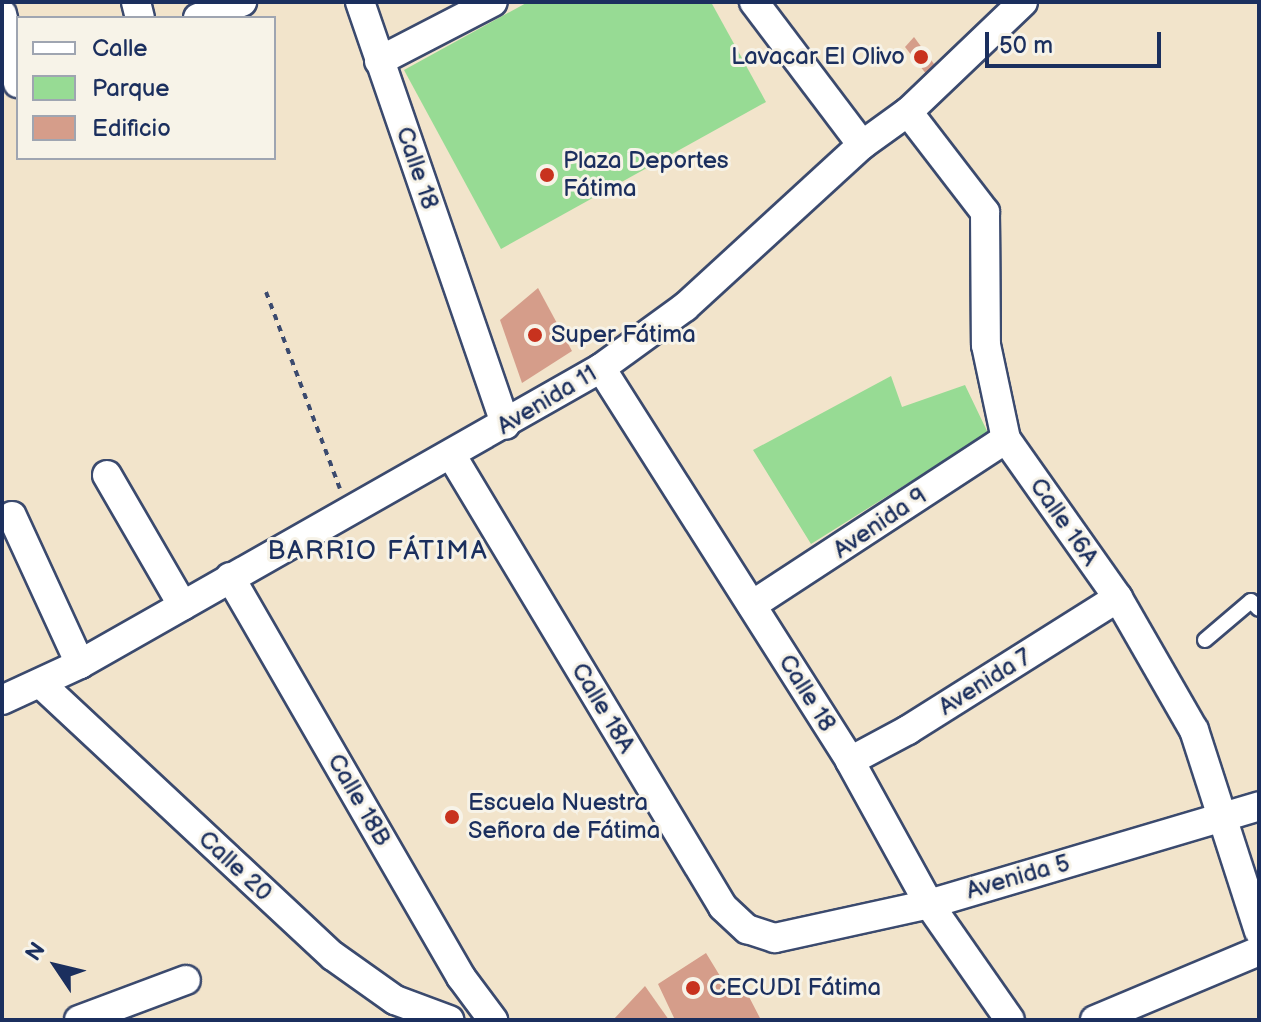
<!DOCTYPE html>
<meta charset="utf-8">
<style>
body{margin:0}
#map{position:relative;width:1261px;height:1022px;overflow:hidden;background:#f2e4cb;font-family:"Balsamiq Sans",sans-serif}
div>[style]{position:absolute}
.green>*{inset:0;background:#97db94}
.building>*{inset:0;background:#d59d8a}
.path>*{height:4px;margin-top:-2px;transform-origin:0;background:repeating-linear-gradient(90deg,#3b4a6e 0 6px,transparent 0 12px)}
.roads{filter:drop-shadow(2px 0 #3b4a6e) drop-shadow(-2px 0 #3b4a6e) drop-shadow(0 2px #3b4a6e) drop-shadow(0 -2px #3b4a6e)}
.lane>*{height:14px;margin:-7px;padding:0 7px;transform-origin:7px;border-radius:7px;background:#fff}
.street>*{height:28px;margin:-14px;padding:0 14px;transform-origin:14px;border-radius:14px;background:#fff}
.dots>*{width:22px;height:22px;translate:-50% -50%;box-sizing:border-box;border:4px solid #f7f3e8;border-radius:50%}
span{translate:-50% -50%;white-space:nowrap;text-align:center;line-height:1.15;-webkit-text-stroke:6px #f7f3e8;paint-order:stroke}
.poi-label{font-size:24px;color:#1b2f5e}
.right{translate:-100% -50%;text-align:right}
.left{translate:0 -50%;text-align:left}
.street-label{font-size:24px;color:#1b2f5e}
.neighbourhood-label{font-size:26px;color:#1b2f5e;letter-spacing:2px}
.frame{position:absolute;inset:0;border:4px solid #1b2f5e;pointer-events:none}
.legend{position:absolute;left:16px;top:16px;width:260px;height:144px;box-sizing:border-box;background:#f7f3e8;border:2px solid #9fa5b1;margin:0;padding:10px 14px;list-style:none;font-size:24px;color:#1b2f5e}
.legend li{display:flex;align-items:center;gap:16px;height:40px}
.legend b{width:40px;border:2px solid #9fa5b1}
.north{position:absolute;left:16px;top:926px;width:80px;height:80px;-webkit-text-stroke:6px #f7f3e8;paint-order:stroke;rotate:305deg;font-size:22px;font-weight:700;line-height:32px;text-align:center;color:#1b2f5e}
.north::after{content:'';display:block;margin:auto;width:28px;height:36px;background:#1b2f5e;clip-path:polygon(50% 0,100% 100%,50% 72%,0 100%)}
.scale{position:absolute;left:985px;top:32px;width:176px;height:36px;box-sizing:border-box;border:4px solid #1b2f5e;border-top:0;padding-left:10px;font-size:24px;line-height:28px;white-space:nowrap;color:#1b2f5e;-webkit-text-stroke:6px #f7f3e8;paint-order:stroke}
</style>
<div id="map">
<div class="green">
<i style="clip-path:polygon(528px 2px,711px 2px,766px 102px,501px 249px,404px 70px)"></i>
<i style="clip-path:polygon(891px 376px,902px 407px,965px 385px,988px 433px,811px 544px,753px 450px)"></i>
</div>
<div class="building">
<i style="clip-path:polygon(914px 37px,937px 68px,927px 75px,905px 47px)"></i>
<i style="clip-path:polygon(538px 288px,572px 351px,522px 383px,500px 320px)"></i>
<i style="clip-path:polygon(706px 953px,731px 994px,746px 991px,761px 1020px,675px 1020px,658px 984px)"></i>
<i style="clip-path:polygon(645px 986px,669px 1020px,613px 1020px)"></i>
</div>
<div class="path">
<i style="left:266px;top:292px;width:210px;rotate:69.4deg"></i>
</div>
<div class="roads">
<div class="lane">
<i style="left:1205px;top:640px;width:60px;rotate:-40.3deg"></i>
<i style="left:1251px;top:601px;width:11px;rotate:45deg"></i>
</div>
<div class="street">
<i style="left:136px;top:2px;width:16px;rotate:76deg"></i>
<i style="left:360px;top:2px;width:447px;rotate:71deg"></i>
<i style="left:754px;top:2px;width:179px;rotate:52.9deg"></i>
<i style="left:2px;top:14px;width:71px;rotate:76.9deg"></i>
<i style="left:198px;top:18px;width:47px;rotate:-20deg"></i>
<i style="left:379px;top:61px;width:128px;rotate:-27.4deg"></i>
<i style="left:908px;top:112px;width:126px;rotate:52.4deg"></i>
<i style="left:985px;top:212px;width:133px;rotate:89.6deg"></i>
<i style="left:986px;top:345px;width:96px;rotate:78deg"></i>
<i style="left:1006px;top:439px;width:194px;rotate:54.8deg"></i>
<i style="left:1118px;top:598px;width:152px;rotate:60.1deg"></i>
<i style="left:1194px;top:730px;width:211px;rotate:72.1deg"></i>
<i style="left:601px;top:368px;width:465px;rotate:57.6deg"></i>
<i style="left:850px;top:761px;width:163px;rotate:61.1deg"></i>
<i style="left:929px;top:904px;width:141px;rotate:55.1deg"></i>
<i style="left:452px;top:456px;width:526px;rotate:59deg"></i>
<i style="left:723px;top:907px;width:33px;rotate:43deg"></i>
<i style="left:747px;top:929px;width:29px;rotate:18deg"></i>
<i style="left:775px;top:938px;width:158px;rotate:-12.4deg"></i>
<i style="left:929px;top:904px;width:344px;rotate:-16.5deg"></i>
<i style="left:107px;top:475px;width:151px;rotate:59.9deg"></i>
<i style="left:12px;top:516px;width:163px;rotate:65.3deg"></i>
<i style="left:230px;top:577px;width:462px;rotate:60deg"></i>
<i style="left:461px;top:977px;width:54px;rotate:53.3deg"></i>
<i style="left:752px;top:605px;width:303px;rotate:-33.2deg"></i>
<i style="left:41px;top:684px;width:399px;rotate:43deg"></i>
<i style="left:333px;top:956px;width:76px;rotate:35.4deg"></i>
<i style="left:395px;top:1000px;width:58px;rotate:20.3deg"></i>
<i style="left:2px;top:700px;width:86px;rotate:-24.8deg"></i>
<i style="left:80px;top:664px;width:599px;rotate:-29.6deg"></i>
<i style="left:601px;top:368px;width:104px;rotate:-36deg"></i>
<i style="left:685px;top:307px;width:240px;rotate:-42.5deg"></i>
<i style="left:862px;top:145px;width:57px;rotate:-35.7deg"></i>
<i style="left:908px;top:112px;width:159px;rotate:-43.7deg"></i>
<i style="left:850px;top:761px;width:66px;rotate:-28.1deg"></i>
<i style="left:908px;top:730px;width:248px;rotate:-32.2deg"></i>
<i style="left:79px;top:1020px;width:114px;rotate:-20.5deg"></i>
<i style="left:1095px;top:1020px;width:178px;rotate:-22.8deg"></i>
</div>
</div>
<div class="dots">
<i style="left:921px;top:57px;background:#c8321e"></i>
<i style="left:547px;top:175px;background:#c8321e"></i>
<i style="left:535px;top:335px;background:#c8321e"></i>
<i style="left:452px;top:817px;background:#c8321e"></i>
<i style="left:693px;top:988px;background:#c8321e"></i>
</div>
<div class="poi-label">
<span class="right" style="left:905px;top:57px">Lavacar El Olivo</span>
<span class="left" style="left:563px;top:175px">Plaza Deportes<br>Fátima</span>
<span class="left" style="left:551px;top:335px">Super Fátima</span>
<span class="left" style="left:468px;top:817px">Escuela Nuestra<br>Señora de Fátima</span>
<span class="left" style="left:709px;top:988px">CECUDI Fátima</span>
</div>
<div class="street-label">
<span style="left:417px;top:168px;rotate:71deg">Calle 18</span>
<span style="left:547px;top:400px;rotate:-31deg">Avenida 11</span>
<span style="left:1064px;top:522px;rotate:55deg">Calle 16A</span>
<span style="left:880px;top:523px;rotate:-34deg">Avenida 9</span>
<span style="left:985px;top:682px;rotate:-32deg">Avenida 7</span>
<span style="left:807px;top:693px;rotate:58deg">Calle 18</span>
<span style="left:603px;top:708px;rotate:59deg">Calle 18A</span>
<span style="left:359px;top:800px;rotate:60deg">Calle 18B</span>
<span style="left:235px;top:866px;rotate:43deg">Calle 20</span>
<span style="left:1018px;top:877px;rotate:-16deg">Avenida 5</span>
</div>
<div class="neighbourhood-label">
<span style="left:378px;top:552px">BARRIO FÁTIMA</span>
</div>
<div class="frame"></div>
<ul class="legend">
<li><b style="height:10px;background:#fff"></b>Calle</li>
<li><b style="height:22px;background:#97db94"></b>Parque</li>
<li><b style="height:22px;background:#d59d8a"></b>Edificio</li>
</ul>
<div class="north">N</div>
<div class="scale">50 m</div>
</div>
